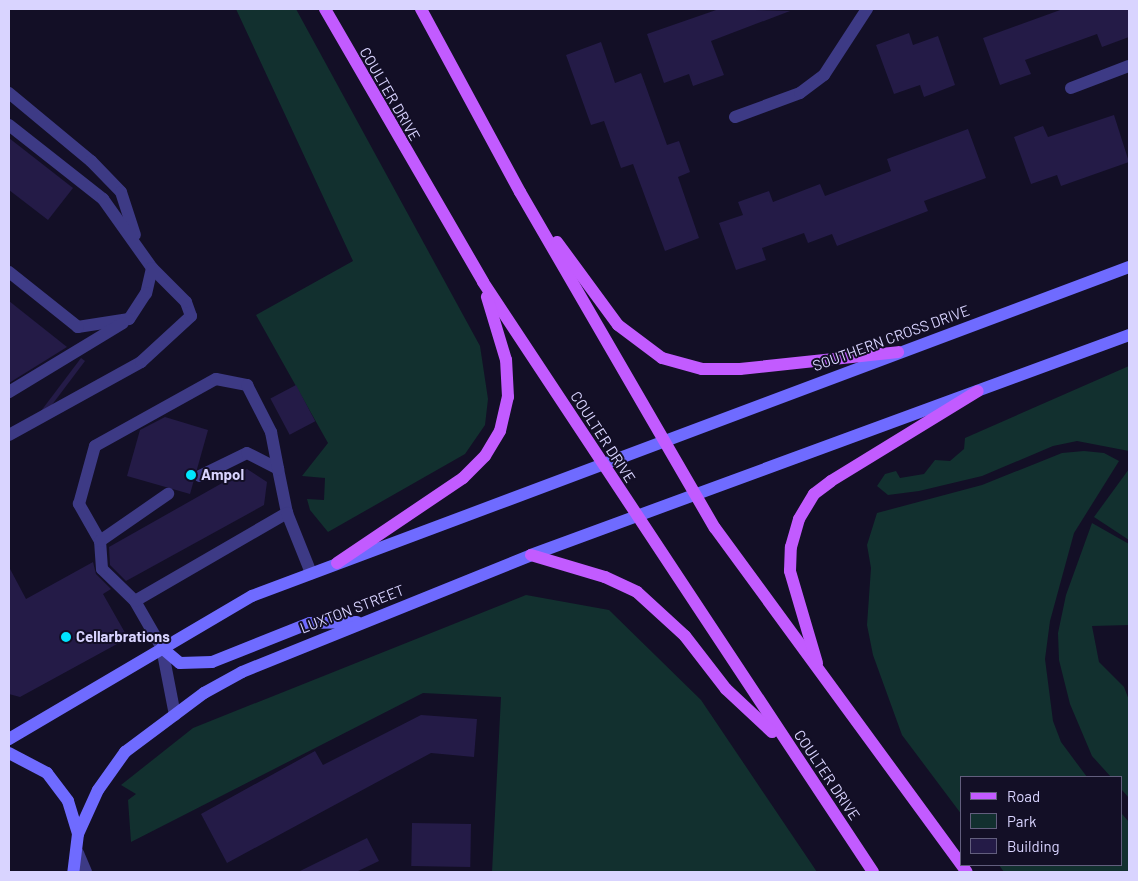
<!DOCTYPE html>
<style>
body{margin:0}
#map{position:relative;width:1138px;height:881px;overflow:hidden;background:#130f26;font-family:Barlow,sans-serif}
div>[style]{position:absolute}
.green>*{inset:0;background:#12302f}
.building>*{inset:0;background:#241b47;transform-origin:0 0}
.lane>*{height:12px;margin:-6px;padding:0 6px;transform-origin:6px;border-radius:6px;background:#3d3a85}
.street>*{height:12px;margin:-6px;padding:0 6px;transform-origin:6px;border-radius:6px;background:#3d3a85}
.secondary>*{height:12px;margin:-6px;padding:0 6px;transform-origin:6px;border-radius:6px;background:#6f6bff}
.primary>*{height:12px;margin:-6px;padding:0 6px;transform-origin:6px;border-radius:6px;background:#c25bff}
.dots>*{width:14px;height:14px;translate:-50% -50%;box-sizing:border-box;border:2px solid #130f26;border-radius:50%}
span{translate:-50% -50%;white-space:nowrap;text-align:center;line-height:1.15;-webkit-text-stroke:4px #130f26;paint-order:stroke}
.street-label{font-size:15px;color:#d9d4ff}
.poi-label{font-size:15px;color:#d9d4ff;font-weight:700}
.left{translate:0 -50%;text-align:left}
.frame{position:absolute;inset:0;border:10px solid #d9d4ff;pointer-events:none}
.legend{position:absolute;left:960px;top:776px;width:162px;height:90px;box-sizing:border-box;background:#130f26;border:1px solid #625e7d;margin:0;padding:6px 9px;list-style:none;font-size:15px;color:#d9d4ff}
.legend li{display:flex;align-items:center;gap:10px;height:25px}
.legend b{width:25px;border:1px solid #625e7d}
</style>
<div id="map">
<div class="green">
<i style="clip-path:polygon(236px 9px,296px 9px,480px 346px,488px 399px,485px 425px,465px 454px,328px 532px,310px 510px,307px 499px,324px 500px,325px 478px,302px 476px,328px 443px,256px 315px,353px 261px)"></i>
<i style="clip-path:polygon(1129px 366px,1129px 451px,1077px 441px,1053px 446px,982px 476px,919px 491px,888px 495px,877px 486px,885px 474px,896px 471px,900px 478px,924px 474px,935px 460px,950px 461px,964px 449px,965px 438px)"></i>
<i style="clip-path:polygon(1084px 451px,1104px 453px,1119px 461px,1074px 533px,1050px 621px,1045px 659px,1053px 721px,1061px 742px,1087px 777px,962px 777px,962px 815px,902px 735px,873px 655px,867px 625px,871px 568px,867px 545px,877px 513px,982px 485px,1062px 453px)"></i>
<i style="clip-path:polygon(1129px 469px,1129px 540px,1094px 517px)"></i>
<i style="clip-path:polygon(1092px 523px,1129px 544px,1129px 625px,1092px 626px,1099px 662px,1124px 687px,1129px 700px,1129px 798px,1122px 790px,1122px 777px,1111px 777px,1092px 756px,1070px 704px,1059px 660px,1058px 633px,1066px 595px)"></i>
<i style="clip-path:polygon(526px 595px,609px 610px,701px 700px,817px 872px,492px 872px,501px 697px,423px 693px,131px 842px,128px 800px,136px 794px,121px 785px,193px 728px)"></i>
<i style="clip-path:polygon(1122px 814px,1129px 822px,1129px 872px,1004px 872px,999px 865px,1122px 865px)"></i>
</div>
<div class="building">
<i style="clip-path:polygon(719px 9px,790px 11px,711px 41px,724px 75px,693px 86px,689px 74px,664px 83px,647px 34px)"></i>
<i style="clip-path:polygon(1063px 9px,1129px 9px,1129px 37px,1102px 47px,1097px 34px,1025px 60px,1031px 74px,1000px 85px,983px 38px)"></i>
<i style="clip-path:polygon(909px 33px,913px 45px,938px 36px,955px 85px,924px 97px,920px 85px,894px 94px,876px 45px)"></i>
<i style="clip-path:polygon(601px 42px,615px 83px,641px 73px,667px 145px,679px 141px,690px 172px,678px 177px,699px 238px,665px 251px,633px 164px,621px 168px,604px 121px,591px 125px,566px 55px)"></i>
<i style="clip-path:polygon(1114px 115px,1129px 162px,1061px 186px,1057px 175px,1031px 184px,1014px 137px,1043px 126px,1048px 137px)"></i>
<i style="clip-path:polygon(968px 129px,986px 178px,924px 201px,928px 211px,837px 246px,832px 234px,808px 243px,804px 233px,762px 248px,766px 260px,736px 270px,719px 223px,743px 215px,738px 202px,769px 191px,773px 202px,820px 184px,825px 196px,891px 171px,887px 159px)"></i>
<i style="clip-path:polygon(9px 138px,73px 188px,48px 220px,9px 190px)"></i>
<i style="clip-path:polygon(9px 301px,67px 347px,9px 383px)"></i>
<i style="left:81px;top:358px;width:5px;height:83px;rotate:37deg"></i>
<i style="left:296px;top:385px;width:41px;height:29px;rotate:62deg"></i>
<i style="clip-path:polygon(165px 417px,208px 430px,190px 494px,127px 476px,140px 430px)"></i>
<i style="clip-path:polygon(247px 469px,267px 482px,264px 505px,126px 581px,110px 565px,109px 547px)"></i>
<i style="clip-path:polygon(93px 562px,96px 574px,111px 589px,103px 594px,128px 638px,20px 697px,9px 694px,9px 567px,26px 599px)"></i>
<i style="clip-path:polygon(421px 715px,477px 719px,474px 757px,431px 753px,227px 863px,201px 814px,315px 751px,323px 765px)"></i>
<i style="left:412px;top:823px;width:59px;height:43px;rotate:1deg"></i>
<i style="clip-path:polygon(367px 838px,379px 861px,356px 872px,298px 872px)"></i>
</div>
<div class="lane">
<i style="left:1071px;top:88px;width:62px;rotate:-20.8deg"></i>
<i style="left:9px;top:93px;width:107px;rotate:39.7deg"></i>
<i style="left:91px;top:161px;width:43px;rotate:45.9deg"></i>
<i style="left:121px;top:192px;width:45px;rotate:72deg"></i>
<i style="left:735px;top:117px;width:69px;rotate:-20.3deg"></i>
<i style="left:800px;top:93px;width:30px;rotate:-37deg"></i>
<i style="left:824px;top:75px;width:79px;rotate:-56.9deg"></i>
<i style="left:9px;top:125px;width:120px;rotate:38.2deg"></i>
<i style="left:103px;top:199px;width:85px;rotate:54.6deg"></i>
<i style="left:152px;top:268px;width:26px;rotate:103deg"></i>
<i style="left:146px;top:293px;width:31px;rotate:123deg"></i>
<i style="left:129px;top:319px;width:52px;rotate:171.1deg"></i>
<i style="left:78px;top:327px;width:88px;rotate:-141.4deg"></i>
<i style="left:9px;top:392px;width:133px;rotate:-31.2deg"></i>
<i style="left:9px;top:435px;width:151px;rotate:-28.9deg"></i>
<i style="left:141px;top:362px;width:68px;rotate:-42.6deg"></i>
<i style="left:191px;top:316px;width:15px;rotate:-110deg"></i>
<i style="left:186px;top:302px;width:48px;rotate:-135deg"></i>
<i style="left:200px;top:476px;width:52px;rotate:-26.1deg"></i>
<i style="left:247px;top:453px;width:35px;rotate:27deg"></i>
<i style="left:278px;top:469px;width:45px;rotate:78.4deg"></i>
<i style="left:100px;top:541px;width:43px;rotate:-119.6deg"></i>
<i style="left:79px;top:504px;width:60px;rotate:-74.6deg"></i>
<i style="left:95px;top:446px;width:138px;rotate:-29deg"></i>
<i style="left:216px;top:379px;width:32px;rotate:11deg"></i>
<i style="left:247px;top:385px;width:53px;rotate:62.9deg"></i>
<i style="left:271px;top:432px;width:38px;rotate:79deg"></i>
<i style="left:135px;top:601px;width:46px;rotate:-135.9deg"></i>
<i style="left:102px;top:569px;width:28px;rotate:-94deg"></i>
<i style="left:100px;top:541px;width:83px;rotate:-34.7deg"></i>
<i style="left:175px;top:715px;width:68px;rotate:-101deg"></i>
<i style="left:162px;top:648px;width:54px;rotate:-119.9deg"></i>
<i style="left:135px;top:601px;width:176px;rotate:-30.1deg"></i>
<i style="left:287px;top:513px;width:65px;rotate:68.2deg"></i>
</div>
<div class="street">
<i style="left:78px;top:853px;width:21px;rotate:67deg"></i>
</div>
<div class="secondary">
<i style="left:162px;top:648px;width:23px;rotate:40deg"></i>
<i style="left:180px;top:663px;width:32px;rotate:-2deg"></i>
<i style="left:212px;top:662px;width:105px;rotate:-21.7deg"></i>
<i style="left:310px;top:623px;width:47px;rotate:-1.2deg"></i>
<i style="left:9px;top:739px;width:282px;rotate:-30.5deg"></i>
<i style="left:252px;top:596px;width:937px;rotate:-20.56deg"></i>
<i style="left:9px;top:753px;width:43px;rotate:27.8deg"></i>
<i style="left:47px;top:773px;width:35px;rotate:53deg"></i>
<i style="left:68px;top:801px;width:34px;rotate:73deg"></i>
<i style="left:78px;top:834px;width:38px;rotate:97deg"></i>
<i style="left:78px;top:834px;width:48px;rotate:-65.6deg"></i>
<i style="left:98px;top:790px;width:47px;rotate:-54.6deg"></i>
<i style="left:125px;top:752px;width:99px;rotate:-36.8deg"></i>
<i style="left:204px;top:693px;width:43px;rotate:-28.9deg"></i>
<i style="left:242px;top:672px;width:312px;rotate:-22deg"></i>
<i style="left:531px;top:555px;width:637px;rotate:-20.2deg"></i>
</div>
<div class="primary">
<i style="left:325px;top:9px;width:315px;rotate:59.9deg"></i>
<i style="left:483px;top:282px;width:707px;rotate:56.53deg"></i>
<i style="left:421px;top:9px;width:208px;rotate:61.6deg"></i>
<i style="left:520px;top:192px;width:388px;rotate:59.9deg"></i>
<i style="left:715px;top:528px;width:426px;rotate:53.8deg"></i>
<i style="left:557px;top:242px;width:103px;rotate:53.7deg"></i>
<i style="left:618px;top:325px;width:55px;rotate:36.9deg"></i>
<i style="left:662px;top:358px;width:41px;rotate:15.4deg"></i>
<i style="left:702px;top:369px;width:38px"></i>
<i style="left:740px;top:369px;width:159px;rotate:-6.1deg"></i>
<i style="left:531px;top:555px;width:77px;rotate:16.6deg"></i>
<i style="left:605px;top:577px;width:35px;rotate:25deg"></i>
<i style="left:637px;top:592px;width:65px;rotate:42.5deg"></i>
<i style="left:685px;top:636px;width:67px;rotate:52.3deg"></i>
<i style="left:726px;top:689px;width:63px;rotate:43.1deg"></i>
<i style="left:337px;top:563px;width:152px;rotate:-34deg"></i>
<i style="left:463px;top:478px;width:31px;rotate:-45deg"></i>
<i style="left:485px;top:456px;width:29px;rotate:-59deg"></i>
<i style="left:500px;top:431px;width:35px;rotate:-77deg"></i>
<i style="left:508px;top:397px;width:37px;rotate:-93deg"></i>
<i style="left:506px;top:360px;width:66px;rotate:-106.8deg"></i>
<i style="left:817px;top:663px;width:96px;rotate:-106.4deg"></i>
<i style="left:790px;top:571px;width:24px;rotate:-88deg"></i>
<i style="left:791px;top:547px;width:29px;rotate:-74deg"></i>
<i style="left:799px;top:519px;width:29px;rotate:-59deg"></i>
<i style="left:814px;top:494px;width:21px;rotate:-37deg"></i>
<i style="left:831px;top:481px;width:172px;rotate:-31.5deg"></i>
</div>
<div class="dots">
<i style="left:191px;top:475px;background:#00e5ff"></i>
<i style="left:66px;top:637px;background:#00e5ff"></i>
</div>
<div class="street-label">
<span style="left:390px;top:94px;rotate:60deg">COULTER DRIVE</span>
<span style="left:891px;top:338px;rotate:-20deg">SOUTHERN CROSS DRIVE</span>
<span style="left:603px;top:437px;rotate:57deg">COULTER DRIVE</span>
<span style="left:352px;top:609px;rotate:-21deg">LUXTON STREET</span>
<span style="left:827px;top:775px;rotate:56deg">COULTER DRIVE</span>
</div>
<div class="poi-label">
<span class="left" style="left:201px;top:475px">Ampol</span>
<span class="left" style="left:76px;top:637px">Cellarbrations</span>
</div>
<div class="frame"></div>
<ul class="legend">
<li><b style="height:6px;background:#c25bff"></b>Road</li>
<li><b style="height:14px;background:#12302f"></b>Park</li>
<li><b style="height:14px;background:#241b47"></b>Building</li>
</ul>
</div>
